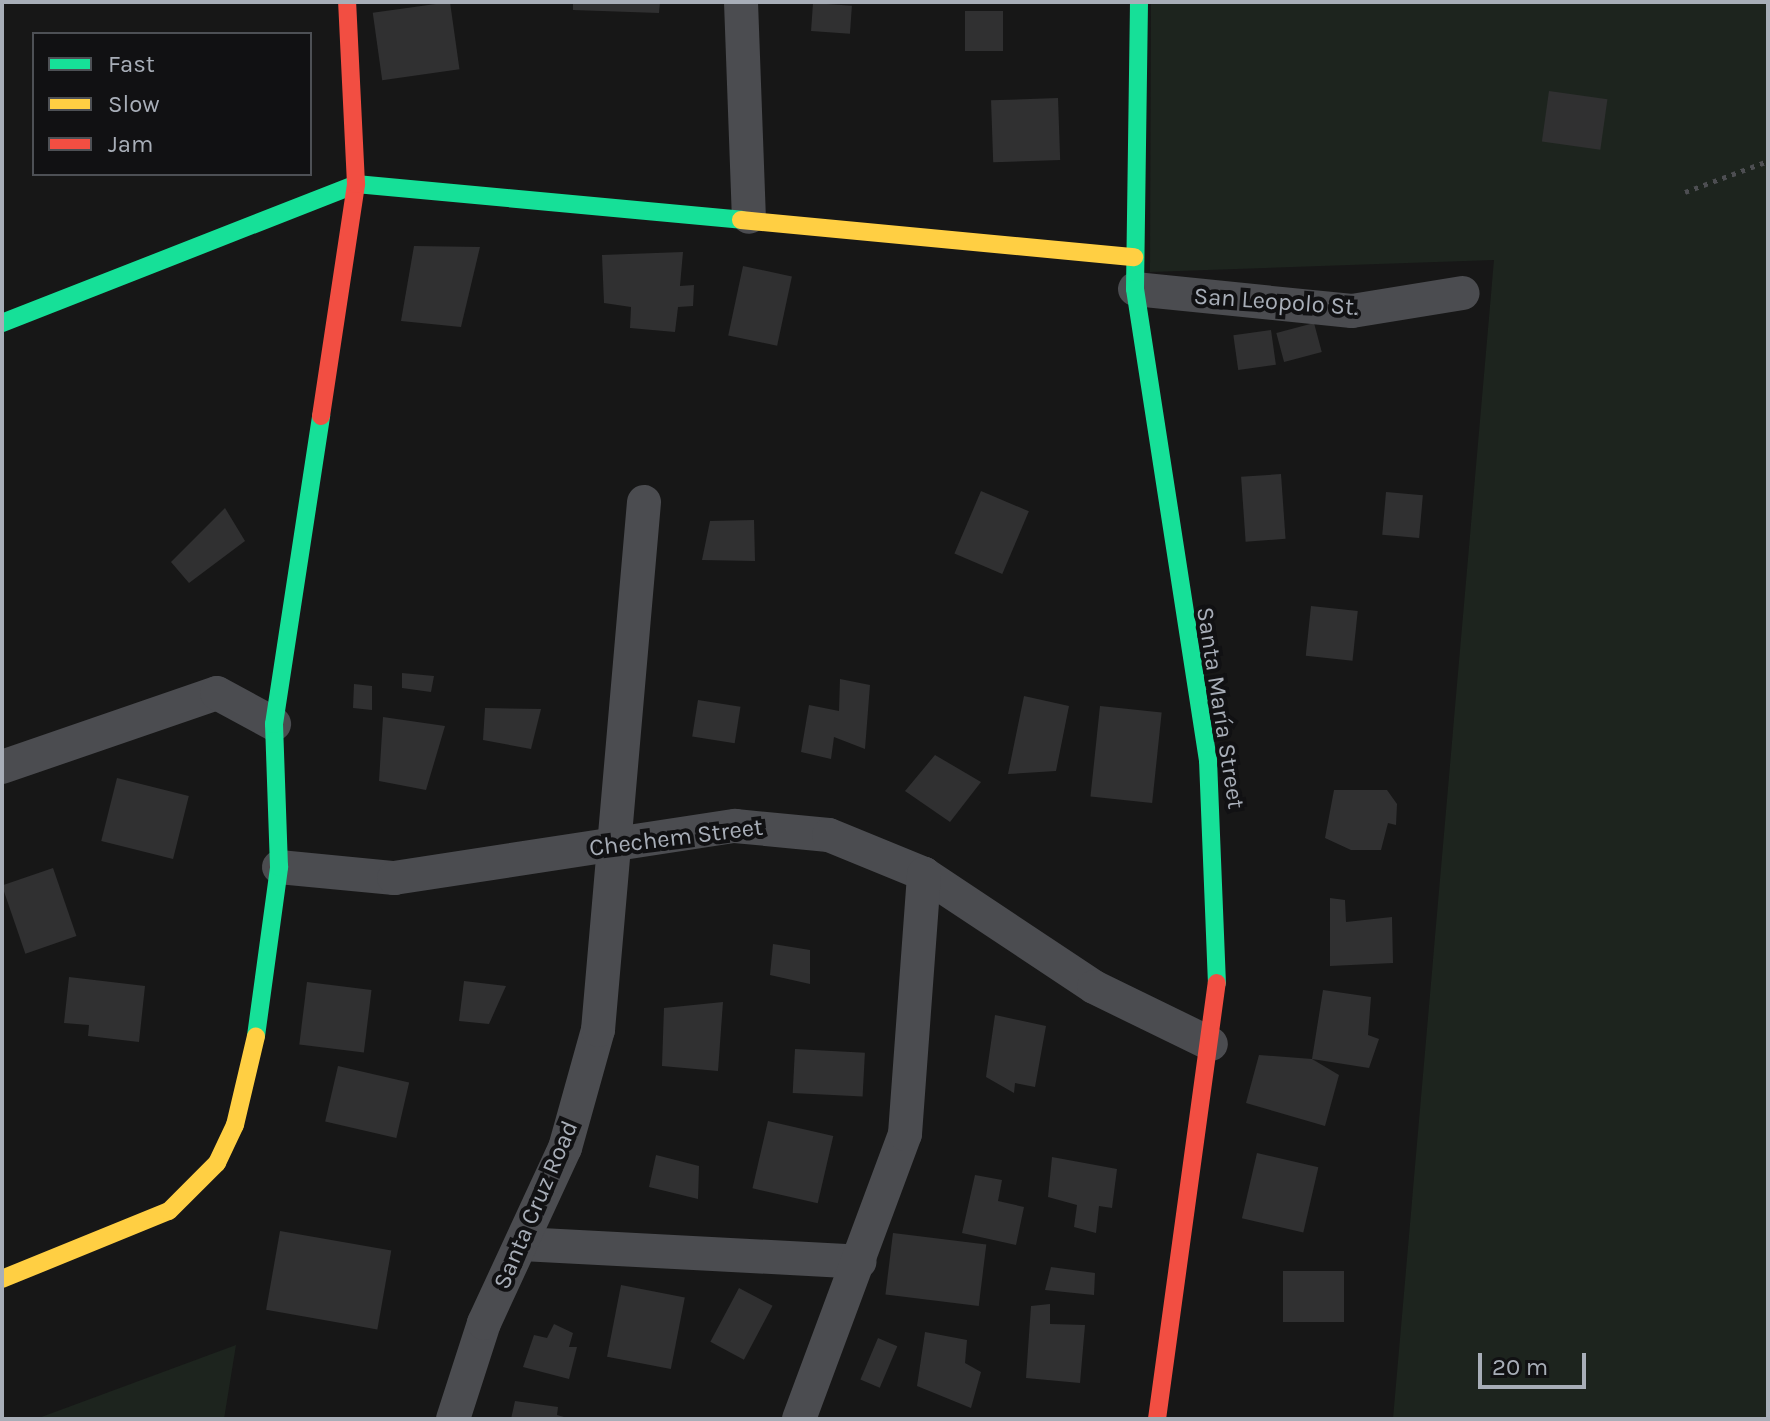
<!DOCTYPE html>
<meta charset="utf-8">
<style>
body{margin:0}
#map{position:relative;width:1770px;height:1421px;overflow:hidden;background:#171717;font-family:Karla,sans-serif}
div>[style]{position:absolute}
.green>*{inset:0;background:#1d241e}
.building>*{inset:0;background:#303031;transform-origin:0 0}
.path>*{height:5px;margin-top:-2.5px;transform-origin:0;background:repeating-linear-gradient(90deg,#4d4e52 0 4px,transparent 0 10px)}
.street>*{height:34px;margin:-17px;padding:0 17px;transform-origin:17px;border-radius:17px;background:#4b4c50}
.fast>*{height:18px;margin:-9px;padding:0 9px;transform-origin:9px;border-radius:9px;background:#16e098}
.slow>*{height:18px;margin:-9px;padding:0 9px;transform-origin:9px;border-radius:9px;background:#ffcf43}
.jam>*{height:18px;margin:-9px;padding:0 9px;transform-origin:9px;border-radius:9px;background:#f24e42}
span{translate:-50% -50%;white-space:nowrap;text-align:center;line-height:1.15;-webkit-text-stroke:8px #111113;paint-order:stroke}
.street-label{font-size:24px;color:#a8aeb8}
.frame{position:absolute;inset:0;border:4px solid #a8aeb8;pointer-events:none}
.legend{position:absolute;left:32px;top:32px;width:280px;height:144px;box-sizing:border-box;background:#111113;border:2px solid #4d5055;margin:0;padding:10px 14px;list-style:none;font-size:24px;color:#a8aeb8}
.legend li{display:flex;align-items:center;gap:16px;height:40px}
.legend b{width:40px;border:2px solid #4d5055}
.scale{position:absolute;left:1478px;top:1353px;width:108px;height:36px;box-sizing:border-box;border:4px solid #a8aeb8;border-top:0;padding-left:10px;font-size:24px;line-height:28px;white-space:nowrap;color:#a8aeb8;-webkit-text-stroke:6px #111113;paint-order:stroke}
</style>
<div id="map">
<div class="green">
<i style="clip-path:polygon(1151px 2px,1768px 2px,1768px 1419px,1393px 1419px,1494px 260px,1150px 272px)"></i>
<i style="clip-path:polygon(236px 1345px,224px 1419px,36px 1419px)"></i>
</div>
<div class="building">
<i style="left:450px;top:2px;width:68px;height:78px;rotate:82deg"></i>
<i style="clip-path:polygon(573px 2px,660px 2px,659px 13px,573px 10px)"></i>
<i style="left:813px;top:3px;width:39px;height:28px;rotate:4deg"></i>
<i style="left:965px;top:11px;width:38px;height:40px"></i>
<i style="left:1549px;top:91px;width:59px;height:51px;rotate:8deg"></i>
<i style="left:1058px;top:98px;width:62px;height:67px;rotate:88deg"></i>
<i style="clip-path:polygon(414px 246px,480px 247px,461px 327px,401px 321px)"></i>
<i style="clip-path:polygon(683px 252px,680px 286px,694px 285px,693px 306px,678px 307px,675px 332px,630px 328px,631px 307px,604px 303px,602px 255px)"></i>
<i style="left:743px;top:266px;width:50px;height:71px;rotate:12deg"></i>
<i style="left:1314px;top:323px;width:30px;height:39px;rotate:75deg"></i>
<i style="left:1271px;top:330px;width:35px;height:38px;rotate:82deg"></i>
<i style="left:1281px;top:474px;width:65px;height:40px;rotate:86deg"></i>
<i style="left:981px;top:491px;width:52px;height:68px;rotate:23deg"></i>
<i style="left:1386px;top:492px;width:37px;height:43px;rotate:5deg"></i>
<i style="clip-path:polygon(225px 508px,245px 541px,189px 583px,171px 562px)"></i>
<i style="clip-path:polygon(754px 520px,755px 561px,702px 560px,710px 521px)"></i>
<i style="left:1311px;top:606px;width:47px;height:50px;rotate:6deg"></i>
<i style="clip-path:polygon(402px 673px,434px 676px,431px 692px,402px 688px)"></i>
<i style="clip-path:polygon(840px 679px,870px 685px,865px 749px,834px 737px,831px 759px,801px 752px,809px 705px,839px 711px)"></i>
<i style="clip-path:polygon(354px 684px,372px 686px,372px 710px,353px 708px)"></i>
<i style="clip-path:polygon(1024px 696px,1069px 706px,1056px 771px,1008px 774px)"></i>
<i style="left:698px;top:700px;width:43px;height:37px;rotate:9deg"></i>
<i style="left:1100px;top:706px;width:62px;height:91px;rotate:6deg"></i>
<i style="clip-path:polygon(485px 708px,541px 709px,531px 749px,483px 740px)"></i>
<i style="clip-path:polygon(383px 717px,445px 726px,426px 790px,379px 781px)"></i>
<i style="clip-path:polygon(935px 755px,981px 782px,950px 822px,905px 791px)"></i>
<i style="left:117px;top:778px;width:74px;height:65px;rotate:14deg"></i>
<i style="clip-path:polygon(1334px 790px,1387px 790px,1397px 804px,1396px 825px,1388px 823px,1381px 850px,1351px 850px,1325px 838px)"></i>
<i style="left:53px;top:868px;width:72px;height:54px;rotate:71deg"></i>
<i style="clip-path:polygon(1330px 898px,1345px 900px,1346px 922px,1392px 917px,1393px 963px,1330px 966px)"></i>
<i style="clip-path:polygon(773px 944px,810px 950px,810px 984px,770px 975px)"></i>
<i style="clip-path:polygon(69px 977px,145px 986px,139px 1042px,88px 1036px,89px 1025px,64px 1023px)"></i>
<i style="clip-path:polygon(464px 981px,506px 986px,489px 1024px,459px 1021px)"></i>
<i style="left:307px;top:982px;width:65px;height:63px;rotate:7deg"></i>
<i style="clip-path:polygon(1323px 990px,1371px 997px,1368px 1035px,1379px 1039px,1369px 1068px,1312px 1059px)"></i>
<i style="clip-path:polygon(723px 1002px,718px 1071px,662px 1066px,664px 1008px)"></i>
<i style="clip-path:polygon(995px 1015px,1046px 1026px,1035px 1087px,1015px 1083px,1014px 1093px,986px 1077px)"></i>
<i style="left:795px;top:1049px;width:70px;height:44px;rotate:3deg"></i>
<i style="clip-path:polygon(1259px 1055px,1312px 1059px,1339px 1075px,1325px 1126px,1246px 1103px)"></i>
<i style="left:338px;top:1066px;width:73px;height:57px;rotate:13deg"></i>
<i style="left:768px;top:1121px;width:67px;height:69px;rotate:13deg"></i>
<i style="left:1257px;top:1153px;width:63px;height:67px;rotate:13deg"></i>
<i style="clip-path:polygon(656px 1155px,699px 1166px,698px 1199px,649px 1187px)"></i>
<i style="clip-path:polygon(1052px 1157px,1117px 1169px,1112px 1208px,1099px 1206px,1096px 1233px,1074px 1227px,1077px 1205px,1048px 1197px)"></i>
<i style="clip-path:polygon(975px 1175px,1002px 1180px,998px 1201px,1024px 1207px,1016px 1245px,962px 1233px)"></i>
<i style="left:280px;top:1231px;width:113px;height:80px;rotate:10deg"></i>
<i style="left:893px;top:1233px;width:94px;height:62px;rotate:7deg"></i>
<i style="clip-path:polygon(1051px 1267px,1095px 1273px,1094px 1295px,1045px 1290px)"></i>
<i style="left:1283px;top:1271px;width:61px;height:51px"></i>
<i style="left:621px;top:1285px;width:65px;height:73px;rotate:11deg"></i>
<i style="left:739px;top:1288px;width:38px;height:61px;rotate:28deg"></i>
<i style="clip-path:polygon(1050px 1304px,1050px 1324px,1085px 1325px,1080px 1383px,1026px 1378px,1031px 1306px)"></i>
<i style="clip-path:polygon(554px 1324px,573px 1333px,569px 1347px,577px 1347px,569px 1379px,523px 1367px,534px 1335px,547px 1338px)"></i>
<i style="clip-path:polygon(925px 1332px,967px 1340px,965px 1363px,981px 1372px,971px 1408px,917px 1386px)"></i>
<i style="left:878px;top:1338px;width:21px;height:45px;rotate:23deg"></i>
<i style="clip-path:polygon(515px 1401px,558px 1407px,557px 1415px,571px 1419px,511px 1419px)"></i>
</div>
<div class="path">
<i style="left:1685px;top:192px;width:89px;rotate:-20.5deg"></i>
</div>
<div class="street">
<i style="left:741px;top:2px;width:215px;rotate:87.9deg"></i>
<i style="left:1135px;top:289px;width:218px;rotate:5.8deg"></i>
<i style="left:1352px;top:311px;width:112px;rotate:-9.2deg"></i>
<i style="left:2px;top:767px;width:227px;rotate:-19deg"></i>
<i style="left:217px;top:693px;width:65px;rotate:28.5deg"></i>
<i style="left:279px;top:867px;width:116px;rotate:5.5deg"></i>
<i style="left:394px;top:878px;width:345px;rotate:-8.7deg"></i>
<i style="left:735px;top:826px;width:94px;rotate:5.5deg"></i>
<i style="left:829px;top:835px;width:103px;rotate:22.3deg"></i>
<i style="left:924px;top:874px;width:204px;rotate:33.6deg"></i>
<i style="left:1094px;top:987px;width:130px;rotate:26deg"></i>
<i style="left:522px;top:1244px;width:338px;rotate:3deg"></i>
<i style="left:453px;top:1419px;width:101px;rotate:-72.1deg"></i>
<i style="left:484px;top:1323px;width:193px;rotate:-65.2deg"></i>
<i style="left:565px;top:1148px;width:123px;rotate:-74.4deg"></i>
<i style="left:598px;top:1030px;width:530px;rotate:-85.02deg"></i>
<i style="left:799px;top:1419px;width:304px;rotate:-69.6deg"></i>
<i style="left:905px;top:1134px;width:261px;rotate:-85.8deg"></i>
</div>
<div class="fast">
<i style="left:1139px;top:2px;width:287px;rotate:90.8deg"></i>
<i style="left:1135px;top:289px;width:477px;rotate:81.2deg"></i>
<i style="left:1208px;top:760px;width:223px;rotate:87.7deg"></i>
<i style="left:2px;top:323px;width:380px;rotate:-21.4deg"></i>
<i style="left:356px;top:184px;width:387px;rotate:5.3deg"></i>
<i style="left:256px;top:1036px;width:171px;rotate:-82.2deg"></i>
<i style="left:279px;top:867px;width:143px;rotate:-92deg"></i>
<i style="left:274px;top:724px;width:312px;rotate:-81.3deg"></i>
</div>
<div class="slow">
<i style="left:741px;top:220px;width:395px;rotate:5.4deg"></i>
<i style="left:2px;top:1279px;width:180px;rotate:-22.2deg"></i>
<i style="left:169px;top:1211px;width:68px;rotate:-45deg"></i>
<i style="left:217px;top:1163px;width:42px;rotate:-64.7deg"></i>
<i style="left:235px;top:1125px;width:91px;rotate:-76.7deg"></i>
</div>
<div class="jam">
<i style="left:321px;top:416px;width:235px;rotate:-81.4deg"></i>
<i style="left:356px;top:184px;width:182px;rotate:-92.8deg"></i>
<i style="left:1157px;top:1419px;width:440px;rotate:-82.2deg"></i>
</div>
<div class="street-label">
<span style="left:1276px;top:302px;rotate:4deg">San Leopolo St.</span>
<span style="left:1220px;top:708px;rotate:81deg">Santa María Street</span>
<span style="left:676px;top:838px;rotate:-7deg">Chechem Street</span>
<span style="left:536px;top:1205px;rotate:-67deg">Santa Cruz Road</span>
</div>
<div class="frame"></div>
<ul class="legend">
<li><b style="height:10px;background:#16e098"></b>Fast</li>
<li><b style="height:10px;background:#ffcf43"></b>Slow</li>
<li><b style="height:10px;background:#f24e42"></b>Jam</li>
</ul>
<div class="scale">20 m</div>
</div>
